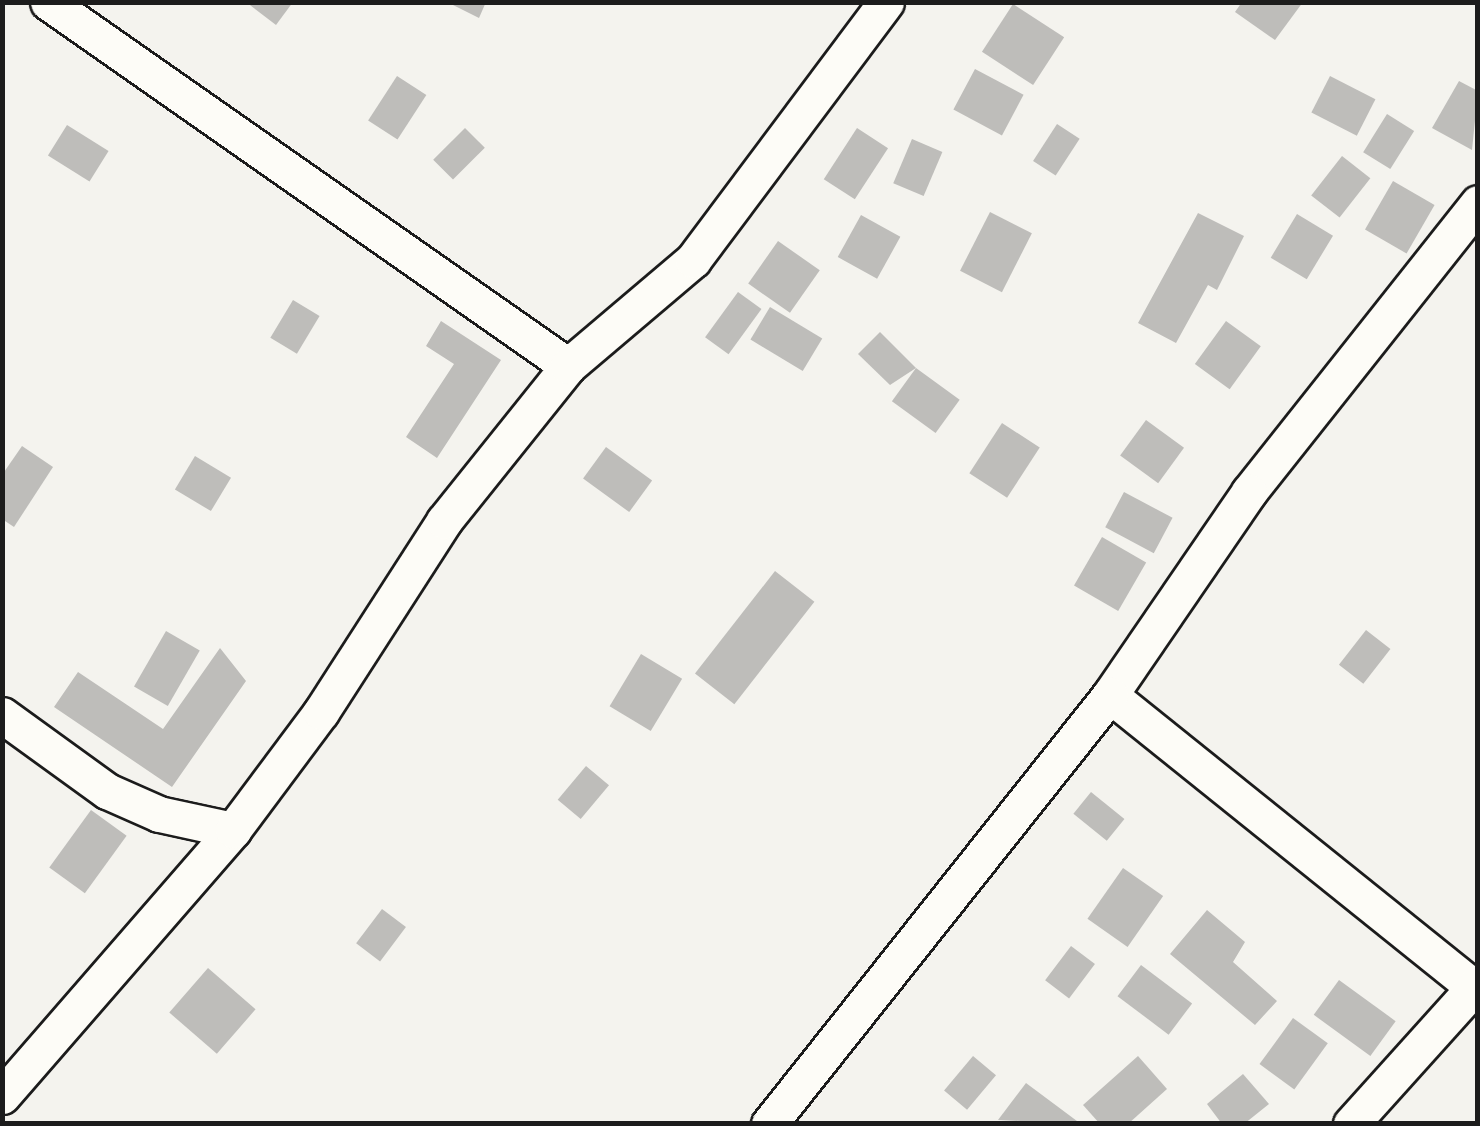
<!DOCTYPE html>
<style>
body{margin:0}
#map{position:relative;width:1480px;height:1126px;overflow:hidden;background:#f4f3ee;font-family:"Patrick Hand",sans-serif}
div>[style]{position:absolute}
.building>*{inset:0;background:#bebdba;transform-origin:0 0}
.roads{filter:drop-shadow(2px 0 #1c1c1c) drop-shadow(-2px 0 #1c1c1c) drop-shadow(0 2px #1c1c1c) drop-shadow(0 -2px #1c1c1c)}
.street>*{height:35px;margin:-17.5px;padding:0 17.5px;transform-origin:17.5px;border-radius:17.5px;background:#fdfcf7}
span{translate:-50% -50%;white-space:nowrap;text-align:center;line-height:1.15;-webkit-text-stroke:8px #fdfcf7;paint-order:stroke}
.frame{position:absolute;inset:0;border:5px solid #1c1c1c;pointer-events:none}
</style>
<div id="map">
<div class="building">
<i style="clip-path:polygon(246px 2px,293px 2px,276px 25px)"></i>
<i style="clip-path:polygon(447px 2px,486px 2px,479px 18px)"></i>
<i style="clip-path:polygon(1242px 2px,1303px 2px,1275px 40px,1235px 12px)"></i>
<i style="left:1013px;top:4px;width:61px;height:57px;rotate:33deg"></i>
<i style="left:975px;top:69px;width:55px;height:46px;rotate:28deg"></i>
<i style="left:397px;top:76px;width:35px;height:53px;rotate:33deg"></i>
<i style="left:1330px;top:76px;width:51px;height:41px;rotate:27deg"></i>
<i style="clip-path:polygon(1459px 81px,1478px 91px,1472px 150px,1432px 128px)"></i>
<i style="left:1387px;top:114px;width:32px;height:45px;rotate:32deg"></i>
<i style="left:1057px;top:124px;width:27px;height:44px;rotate:33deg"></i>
<i style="left:67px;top:125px;width:49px;height:36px;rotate:32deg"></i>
<i style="left:465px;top:128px;width:28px;height:45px;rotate:45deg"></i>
<i style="left:857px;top:128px;width:37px;height:61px;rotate:33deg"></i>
<i style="left:912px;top:139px;width:33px;height:48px;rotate:23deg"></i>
<i style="left:1342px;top:156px;width:36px;height:50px;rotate:38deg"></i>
<i style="left:1393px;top:181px;width:48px;height:56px;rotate:30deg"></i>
<i style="left:990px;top:212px;width:47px;height:66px;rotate:27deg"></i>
<i style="clip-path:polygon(1198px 213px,1244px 236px,1217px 290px,1208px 285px,1176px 343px,1138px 323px)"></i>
<i style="left:1297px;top:214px;width:42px;height:51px;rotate:31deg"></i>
<i style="left:861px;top:215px;width:45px;height:48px;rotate:29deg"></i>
<i style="left:778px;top:241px;width:51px;height:52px;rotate:35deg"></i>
<i style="left:738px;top:292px;width:29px;height:56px;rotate:36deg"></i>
<i style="left:293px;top:300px;width:31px;height:44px;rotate:31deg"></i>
<i style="left:770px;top:307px;width:61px;height:38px;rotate:31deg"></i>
<i style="clip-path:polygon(441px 321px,501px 360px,437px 458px,406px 437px,454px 364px,426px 346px)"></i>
<i style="left:1226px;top:321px;width:43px;height:53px;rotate:36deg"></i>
<i style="clip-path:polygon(880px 332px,916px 368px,890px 385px,858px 354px)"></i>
<i style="left:916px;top:368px;width:54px;height:41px;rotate:36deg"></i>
<i style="left:1146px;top:420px;width:47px;height:44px;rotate:36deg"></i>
<i style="left:1002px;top:423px;width:45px;height:60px;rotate:33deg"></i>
<i style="clip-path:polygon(22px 446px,53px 467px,14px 527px,2px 519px,2px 475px)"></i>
<i style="left:606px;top:447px;width:57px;height:39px;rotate:36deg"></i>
<i style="left:195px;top:456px;width:42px;height:39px;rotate:31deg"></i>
<i style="left:1124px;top:492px;width:55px;height:40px;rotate:28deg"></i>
<i style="left:1102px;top:537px;width:51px;height:56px;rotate:30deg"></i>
<i style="left:775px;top:571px;width:50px;height:130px;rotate:38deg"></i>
<i style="left:1366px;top:630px;width:31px;height:44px;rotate:38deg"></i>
<i style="left:166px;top:631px;width:39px;height:64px;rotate:30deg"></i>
<i style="clip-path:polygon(220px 648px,246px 681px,172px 787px,54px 707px,78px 672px,163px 729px)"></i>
<i style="left:641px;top:654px;width:48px;height:61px;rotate:31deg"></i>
<i style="left:586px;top:766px;width:30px;height:44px;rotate:40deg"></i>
<i style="left:1091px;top:792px;width:43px;height:28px;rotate:39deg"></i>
<i style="left:91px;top:810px;width:44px;height:71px;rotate:36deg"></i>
<i style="left:1123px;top:868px;width:49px;height:62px;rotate:35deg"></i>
<i style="left:382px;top:909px;width:30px;height:43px;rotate:37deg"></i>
<i style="clip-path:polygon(1207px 910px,1245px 942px,1233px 962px,1277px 1001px,1255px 1025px,1170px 954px)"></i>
<i style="left:1071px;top:946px;width:30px;height:43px;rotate:37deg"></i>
<i style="left:1141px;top:965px;width:64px;height:39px;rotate:37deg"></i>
<i style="left:208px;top:968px;width:63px;height:59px;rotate:41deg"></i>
<i style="left:1339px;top:980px;width:70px;height:43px;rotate:36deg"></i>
<i style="left:1293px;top:1018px;width:43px;height:57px;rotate:36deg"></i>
<i style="left:973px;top:1056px;width:30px;height:45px;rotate:40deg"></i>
<i style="clip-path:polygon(1138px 1056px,1167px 1089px,1128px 1124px,1100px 1124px,1083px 1105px)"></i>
<i style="clip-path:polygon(1243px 1074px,1269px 1104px,1244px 1124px,1222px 1124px,1207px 1104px)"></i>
<i style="clip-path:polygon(1026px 1083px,1081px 1124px,998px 1120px)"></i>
</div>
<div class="roads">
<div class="street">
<i style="left:48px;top:2px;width:635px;rotate:34.99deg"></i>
<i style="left:1478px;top:203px;width:369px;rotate:128.4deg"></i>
<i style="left:1249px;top:492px;width:246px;rotate:124.4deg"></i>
<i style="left:1110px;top:695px;width:472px;rotate:38.8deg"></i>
<i style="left:2px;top:715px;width:130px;rotate:35.9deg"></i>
<i style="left:107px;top:791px;width:57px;rotate:23.9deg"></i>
<i style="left:159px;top:814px;width:76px;rotate:12.2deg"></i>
<i style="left:2px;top:1096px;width:352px;rotate:-49deg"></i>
<i style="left:233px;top:830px;width:147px;rotate:-53.3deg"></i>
<i style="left:321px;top:712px;width:227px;rotate:-57.2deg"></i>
<i style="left:444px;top:521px;width:198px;rotate:-51.3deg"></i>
<i style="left:568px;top:366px;width:164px;rotate:-40.3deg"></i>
<i style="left:693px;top:260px;width:322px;rotate:-53.2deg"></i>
<i style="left:769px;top:1124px;width:548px;rotate:-51.52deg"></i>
<i style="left:1351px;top:1124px;width:190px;rotate:-48deg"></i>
</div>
</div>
<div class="frame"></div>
</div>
